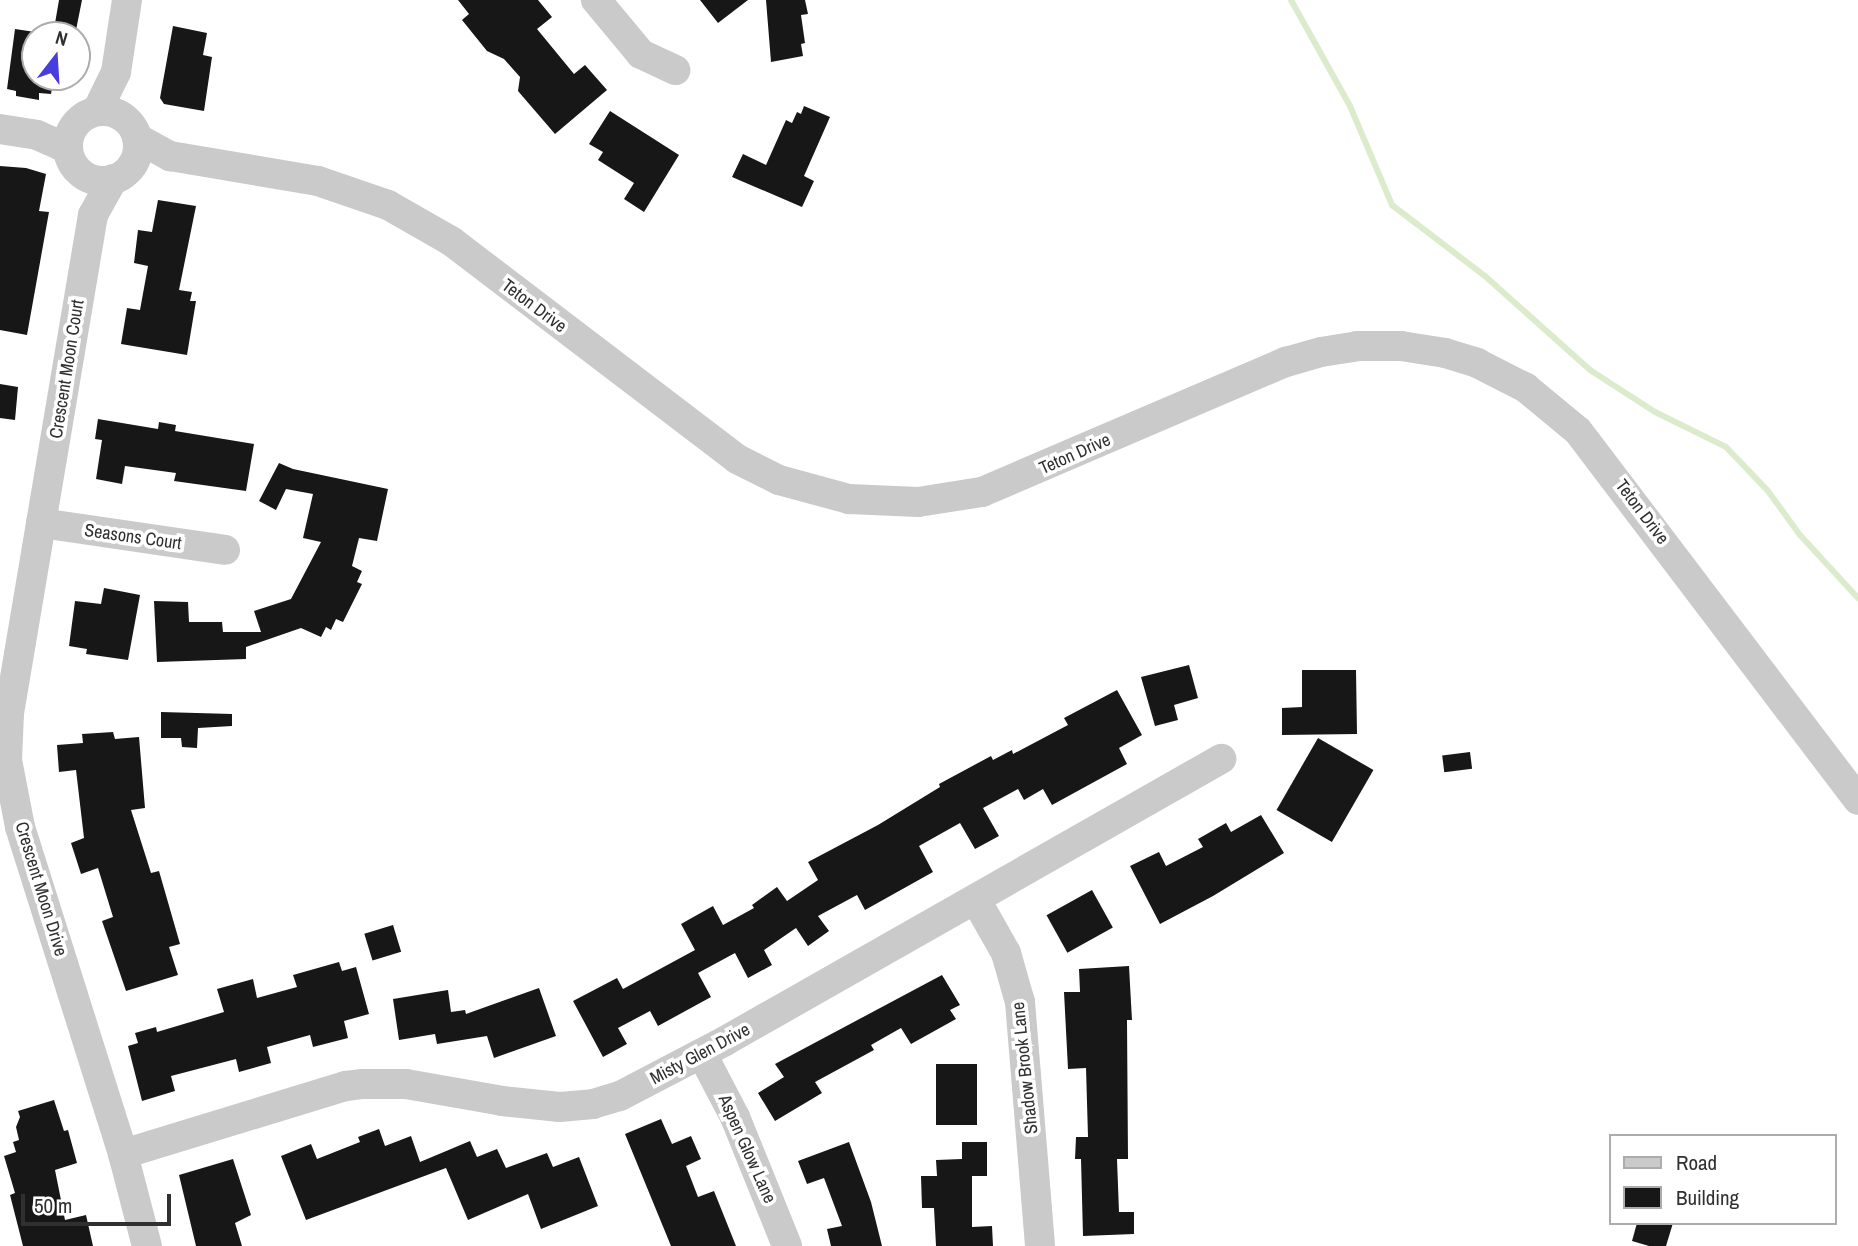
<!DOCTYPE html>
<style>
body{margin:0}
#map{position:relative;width:1858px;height:1246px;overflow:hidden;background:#fff;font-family:"Archivo Narrow",sans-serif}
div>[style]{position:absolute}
.stream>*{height:6px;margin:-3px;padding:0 3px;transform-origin:3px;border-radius:3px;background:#dbebcc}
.building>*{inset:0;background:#171717;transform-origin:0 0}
.minor>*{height:30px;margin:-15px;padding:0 15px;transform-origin:15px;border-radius:15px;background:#cacaca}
.minor>.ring{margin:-15px;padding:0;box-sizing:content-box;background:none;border:30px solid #cacaca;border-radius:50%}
span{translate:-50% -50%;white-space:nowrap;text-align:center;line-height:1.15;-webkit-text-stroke:7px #fff;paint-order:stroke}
.street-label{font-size:18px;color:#303030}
.legend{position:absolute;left:1609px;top:1134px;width:228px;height:91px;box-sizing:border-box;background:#fff;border:2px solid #acacac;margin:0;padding:9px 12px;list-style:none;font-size:21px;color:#303030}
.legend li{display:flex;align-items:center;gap:14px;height:35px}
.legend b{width:35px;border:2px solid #acacac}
.north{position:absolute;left:21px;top:21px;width:70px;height:70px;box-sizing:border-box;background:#fff;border:2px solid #acacac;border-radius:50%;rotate:17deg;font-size:19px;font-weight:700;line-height:28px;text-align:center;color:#303030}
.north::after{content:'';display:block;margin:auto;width:24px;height:32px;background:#483ddd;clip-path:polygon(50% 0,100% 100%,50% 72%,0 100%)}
.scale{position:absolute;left:21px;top:1194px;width:150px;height:32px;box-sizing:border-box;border:4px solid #303030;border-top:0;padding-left:9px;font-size:21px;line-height:24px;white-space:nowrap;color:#303030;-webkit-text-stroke:5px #fff;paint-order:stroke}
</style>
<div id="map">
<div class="stream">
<i style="left:1291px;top:0;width:121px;rotate:60.9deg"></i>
<i style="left:1350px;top:106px;width:108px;rotate:67deg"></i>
<i style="left:1392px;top:205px;width:117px;rotate:37.4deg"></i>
<i style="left:1485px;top:276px;width:141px;rotate:41.8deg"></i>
<i style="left:1590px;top:370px;width:77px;rotate:32.9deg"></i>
<i style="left:1655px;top:412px;width:79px;rotate:26.2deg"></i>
<i style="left:1726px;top:447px;width:61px;rotate:46.3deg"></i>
<i style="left:1768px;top:491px;width:54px;rotate:54deg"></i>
<i style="left:1800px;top:535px;width:86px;rotate:47.4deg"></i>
</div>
<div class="building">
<i style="clip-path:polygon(59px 0,82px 0,75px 35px,53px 35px)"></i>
<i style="clip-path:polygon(458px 0,538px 0,552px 17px,537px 29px,574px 74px,585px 65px,607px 90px,555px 134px,518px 91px,520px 77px,504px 59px,487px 51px,462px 20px,469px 14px)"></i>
<i style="clip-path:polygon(700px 0,748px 0,718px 23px)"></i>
<i style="clip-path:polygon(766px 0,805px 0,808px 14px,801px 15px,805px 43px,801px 44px,803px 56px,771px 62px)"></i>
<i style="clip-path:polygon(173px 26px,207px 33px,203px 55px,212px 57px,204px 111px,164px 104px,160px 98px)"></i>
<i style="clip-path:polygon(15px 29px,35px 32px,35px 77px,54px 78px,51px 94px,39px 93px,39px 100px,16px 96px,16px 91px,7px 89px)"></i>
<i style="clip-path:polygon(804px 106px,830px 117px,804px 176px,814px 181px,802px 207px,732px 177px,743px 154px,766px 165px,786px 120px,792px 123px,797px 112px,801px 114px)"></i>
<i style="clip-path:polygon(610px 111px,679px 155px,644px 212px,624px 199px,634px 183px,598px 160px,603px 152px,589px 144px)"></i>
<i style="clip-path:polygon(0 166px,26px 168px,46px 174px,39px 211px,49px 212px,27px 335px,0 330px)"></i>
<i style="clip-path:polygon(158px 200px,196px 206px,179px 290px,192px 292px,190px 301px,196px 301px,187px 355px,121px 344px,127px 308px,140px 310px,148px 266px,134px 263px,138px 230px,152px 232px)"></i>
<i style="clip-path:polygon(0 384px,18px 387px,15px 420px,0 418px)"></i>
<i style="clip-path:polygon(98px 419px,158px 429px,159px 422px,176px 425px,175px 431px,254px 444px,246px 491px,174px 481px,176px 473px,125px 466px,122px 484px,96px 479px,102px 440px,95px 439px)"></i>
<i style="clip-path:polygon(279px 463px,293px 469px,388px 489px,377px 541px,359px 538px,352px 566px,362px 571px,357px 582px,362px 584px,343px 622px,336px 619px,331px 630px,326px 627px,321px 637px,301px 628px,246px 647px,246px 659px,157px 662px,154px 601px,188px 602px,189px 622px,222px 622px,223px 632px,261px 632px,254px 611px,291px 599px,321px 542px,303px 538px,313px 494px,286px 489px,276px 510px,259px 501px)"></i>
<i style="clip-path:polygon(104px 588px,140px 595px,128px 660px,86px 654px,87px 649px,69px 646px,75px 601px,101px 604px)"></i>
<i style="clip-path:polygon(1189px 665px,1198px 698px,1174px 705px,1178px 720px,1155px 726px,1141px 677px)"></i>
<i style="clip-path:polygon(1302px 670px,1356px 670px,1357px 734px,1282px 735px,1282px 708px,1302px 707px)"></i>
<i style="clip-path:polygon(1117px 690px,1142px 735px,1119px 748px,1127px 764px,1052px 805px,1043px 789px,1024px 800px,1018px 789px,983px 808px,999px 836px,975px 849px,960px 823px,919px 846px,933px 872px,865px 910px,857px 895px,818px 916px,829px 931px,808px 946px,796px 928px,764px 950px,772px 965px,748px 978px,735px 953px,698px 973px,711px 997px,658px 1026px,650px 1011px,618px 1028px,627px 1044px,603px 1057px,573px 1001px,617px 978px,623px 989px,695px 950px,681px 924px,713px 906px,723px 925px,754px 908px,752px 905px,777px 887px,787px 901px,818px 880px,808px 862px,878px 825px,940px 787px,939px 784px,991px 756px,993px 760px,1012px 750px,1013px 754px,1068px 725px,1064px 718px)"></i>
<i style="clip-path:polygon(161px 712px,232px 714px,232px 726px,198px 728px,197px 748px,182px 747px,181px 738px,161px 738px)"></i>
<i style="clip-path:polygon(113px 732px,115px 739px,139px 737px,145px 808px,131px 810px,151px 873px,159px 871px,180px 944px,169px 947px,178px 975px,126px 991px,102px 921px,113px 917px,98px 868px,81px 874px,71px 843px,84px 838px,76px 770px,59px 772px,57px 745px,83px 743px,82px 734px)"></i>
<i style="left:1318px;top:738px;width:64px;height:83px;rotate:30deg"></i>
<i style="left:1470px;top:752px;width:17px;height:28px;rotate:83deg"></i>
<i style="clip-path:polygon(1261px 815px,1284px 853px,1213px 896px,1160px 924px,1130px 866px,1159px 852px,1166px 866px,1203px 847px,1198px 839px,1226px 823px,1231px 832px)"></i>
<i style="left:1092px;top:890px;width:43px;height:52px;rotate:61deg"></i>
<i style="left:393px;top:925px;width:28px;height:30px;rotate:73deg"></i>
<i style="clip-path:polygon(339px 962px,342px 971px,356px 967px,369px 1014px,344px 1021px,348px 1038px,313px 1047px,310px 1035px,267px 1047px,271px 1063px,239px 1072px,236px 1059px,171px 1076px,175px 1091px,142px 1101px,128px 1046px,138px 1043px,135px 1033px,156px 1027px,157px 1032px,224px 1012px,217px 989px,253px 979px,257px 998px,297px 987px,293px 975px)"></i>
<i style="clip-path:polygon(1129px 966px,1132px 1020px,1127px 1020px,1128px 1159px,1117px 1159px,1119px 1212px,1134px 1212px,1134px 1234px,1083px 1236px,1081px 1159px,1075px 1159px,1076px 1137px,1088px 1137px,1086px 1068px,1068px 1069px,1064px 992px,1080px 992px,1079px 969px)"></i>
<i style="clip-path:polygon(942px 975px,960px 1005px,950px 1010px,956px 1019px,911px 1044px,901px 1028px,871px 1045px,874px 1050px,815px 1082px,822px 1093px,775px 1121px,758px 1093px,784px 1077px,775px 1064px)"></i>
<i style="clip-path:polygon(539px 988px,556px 1036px,494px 1058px,487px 1036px,437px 1044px,435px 1034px,399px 1040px,393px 999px,448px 990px,451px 1012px,465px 1010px,466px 1014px)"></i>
<i style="left:936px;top:1064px;width:41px;height:61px"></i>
<i style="clip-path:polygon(54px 1100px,64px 1131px,68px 1130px,77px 1163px,55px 1170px,65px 1220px,86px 1215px,93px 1246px,23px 1246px,10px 1195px,15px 1193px,4px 1156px,16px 1152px,13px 1142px,19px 1140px,16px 1127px,20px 1117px,18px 1111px)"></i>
<i style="clip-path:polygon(661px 1119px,672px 1144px,691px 1136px,701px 1159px,686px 1166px,698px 1197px,714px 1191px,736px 1246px,671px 1246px,625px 1134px)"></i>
<i style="clip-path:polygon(379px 1129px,385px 1146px,411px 1136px,420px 1162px,470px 1141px,477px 1157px,497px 1149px,506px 1168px,547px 1153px,553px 1167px,579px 1157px,598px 1206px,541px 1229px,528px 1194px,468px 1220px,446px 1168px,306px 1220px,281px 1156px,311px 1144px,317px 1159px,360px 1142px,358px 1137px)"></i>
<i style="clip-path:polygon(849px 1142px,871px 1202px,882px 1246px,831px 1246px,827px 1229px,842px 1226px,824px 1178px,807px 1184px,798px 1161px)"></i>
<i style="clip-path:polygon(962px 1142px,987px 1142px,987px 1176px,972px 1176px,972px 1227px,992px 1226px,993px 1246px,936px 1246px,934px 1208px,922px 1208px,921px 1176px,937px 1176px,936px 1160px,962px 1159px)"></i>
<i style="clip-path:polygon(233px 1159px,251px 1215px,235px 1223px,242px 1246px,196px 1246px,179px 1175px)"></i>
<i style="clip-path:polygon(1637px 1223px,1673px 1223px,1666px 1246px,1649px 1246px,1632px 1241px)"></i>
</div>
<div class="minor">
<i style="left:596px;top:0;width:70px;rotate:50.2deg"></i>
<i style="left:641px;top:54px;width:38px;rotate:25deg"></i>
<i class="ring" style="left:68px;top:111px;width:40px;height:40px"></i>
<i style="left:97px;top:111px;width:43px;rotate:-64deg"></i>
<i style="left:116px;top:72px;width:73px;rotate:-81.3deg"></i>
<i style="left:0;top:129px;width:37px;rotate:9deg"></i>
<i style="left:37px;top:135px;width:34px;rotate:24deg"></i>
<i style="left:137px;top:138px;width:38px;rotate:29deg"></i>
<i style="left:170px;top:156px;width:150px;rotate:9.6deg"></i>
<i style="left:318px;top:181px;width:74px;rotate:18.9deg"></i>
<i style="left:388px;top:205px;width:73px;rotate:29.7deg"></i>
<i style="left:451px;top:241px;width:360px;rotate:37.3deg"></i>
<i style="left:737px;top:459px;width:47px;rotate:26.6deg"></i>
<i style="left:779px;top:480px;width:73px;rotate:15.2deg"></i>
<i style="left:849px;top:499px;width:69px;rotate:2.5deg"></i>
<i style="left:918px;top:502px;width:65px;rotate:-8.9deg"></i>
<i style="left:982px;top:492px;width:331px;rotate:-23.2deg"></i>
<i style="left:1286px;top:362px;width:36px;rotate:-16deg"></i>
<i style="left:1321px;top:352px;width:36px;rotate:-9deg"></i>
<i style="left:1357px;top:346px;width:44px"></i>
<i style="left:1401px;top:346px;width:45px;rotate:9deg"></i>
<i style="left:1445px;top:353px;width:34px;rotate:17deg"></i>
<i style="left:1477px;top:363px;width:55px;rotate:27deg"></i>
<i style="left:1526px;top:388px;width:67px;rotate:39.6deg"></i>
<i style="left:1578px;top:431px;width:463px;rotate:52.8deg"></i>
<i style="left:113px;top:179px;width:41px;rotate:119.1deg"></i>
<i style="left:93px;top:215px;width:505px;rotate:99.57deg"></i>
<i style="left:9px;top:713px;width:47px;rotate:92.4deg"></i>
<i style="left:7px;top:760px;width:68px;rotate:79deg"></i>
<i style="left:20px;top:827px;width:343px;rotate:72.5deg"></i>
<i style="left:123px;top:1154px;width:95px;rotate:75.4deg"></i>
<i style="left:41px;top:523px;width:186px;rotate:8.3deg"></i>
<i style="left:976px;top:900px;width:61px;rotate:60.5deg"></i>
<i style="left:1006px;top:953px;width:51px;rotate:74.1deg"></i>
<i style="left:1020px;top:1002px;width:245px;rotate:85.3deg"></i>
<i style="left:702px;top:1054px;width:71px;rotate:62.4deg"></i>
<i style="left:735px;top:1117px;width:139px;rotate:68deg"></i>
<i style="left:123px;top:1154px;width:233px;rotate:-17deg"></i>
<i style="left:346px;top:1086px;width:17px;rotate:-7deg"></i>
<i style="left:363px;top:1084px;width:43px"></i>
<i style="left:406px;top:1084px;width:97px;rotate:10deg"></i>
<i style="left:502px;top:1101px;width:58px;rotate:5.9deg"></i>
<i style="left:560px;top:1107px;width:33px;rotate:-5deg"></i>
<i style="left:593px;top:1104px;width:28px;rotate:-17deg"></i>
<i style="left:620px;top:1096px;width:119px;rotate:-27.6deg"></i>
<i style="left:725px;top:1041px;width:571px;rotate:-29.62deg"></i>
</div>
<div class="street-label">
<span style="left:534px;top:306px;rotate:37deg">Teton Drive</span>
<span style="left:67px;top:369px;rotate:-81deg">Crescent Moon Court</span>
<span style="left:1075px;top:454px;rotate:-24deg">Teton Drive</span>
<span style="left:1642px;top:512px;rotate:53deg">Teton Drive</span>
<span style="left:133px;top:537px;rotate:8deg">Seasons Court</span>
<span style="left:41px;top:889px;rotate:73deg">Crescent Moon Drive</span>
<span style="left:700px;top:1054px;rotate:-28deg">Misty Glen Drive</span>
<span style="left:1025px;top:1068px;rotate:-96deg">Shadow Brook Lane</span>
<span style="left:747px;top:1149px;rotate:66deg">Aspen Glow Lane</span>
</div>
<ul class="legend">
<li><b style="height:9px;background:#cacaca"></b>Road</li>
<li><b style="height:19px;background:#171717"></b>Building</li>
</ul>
<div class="north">N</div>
<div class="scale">50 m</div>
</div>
